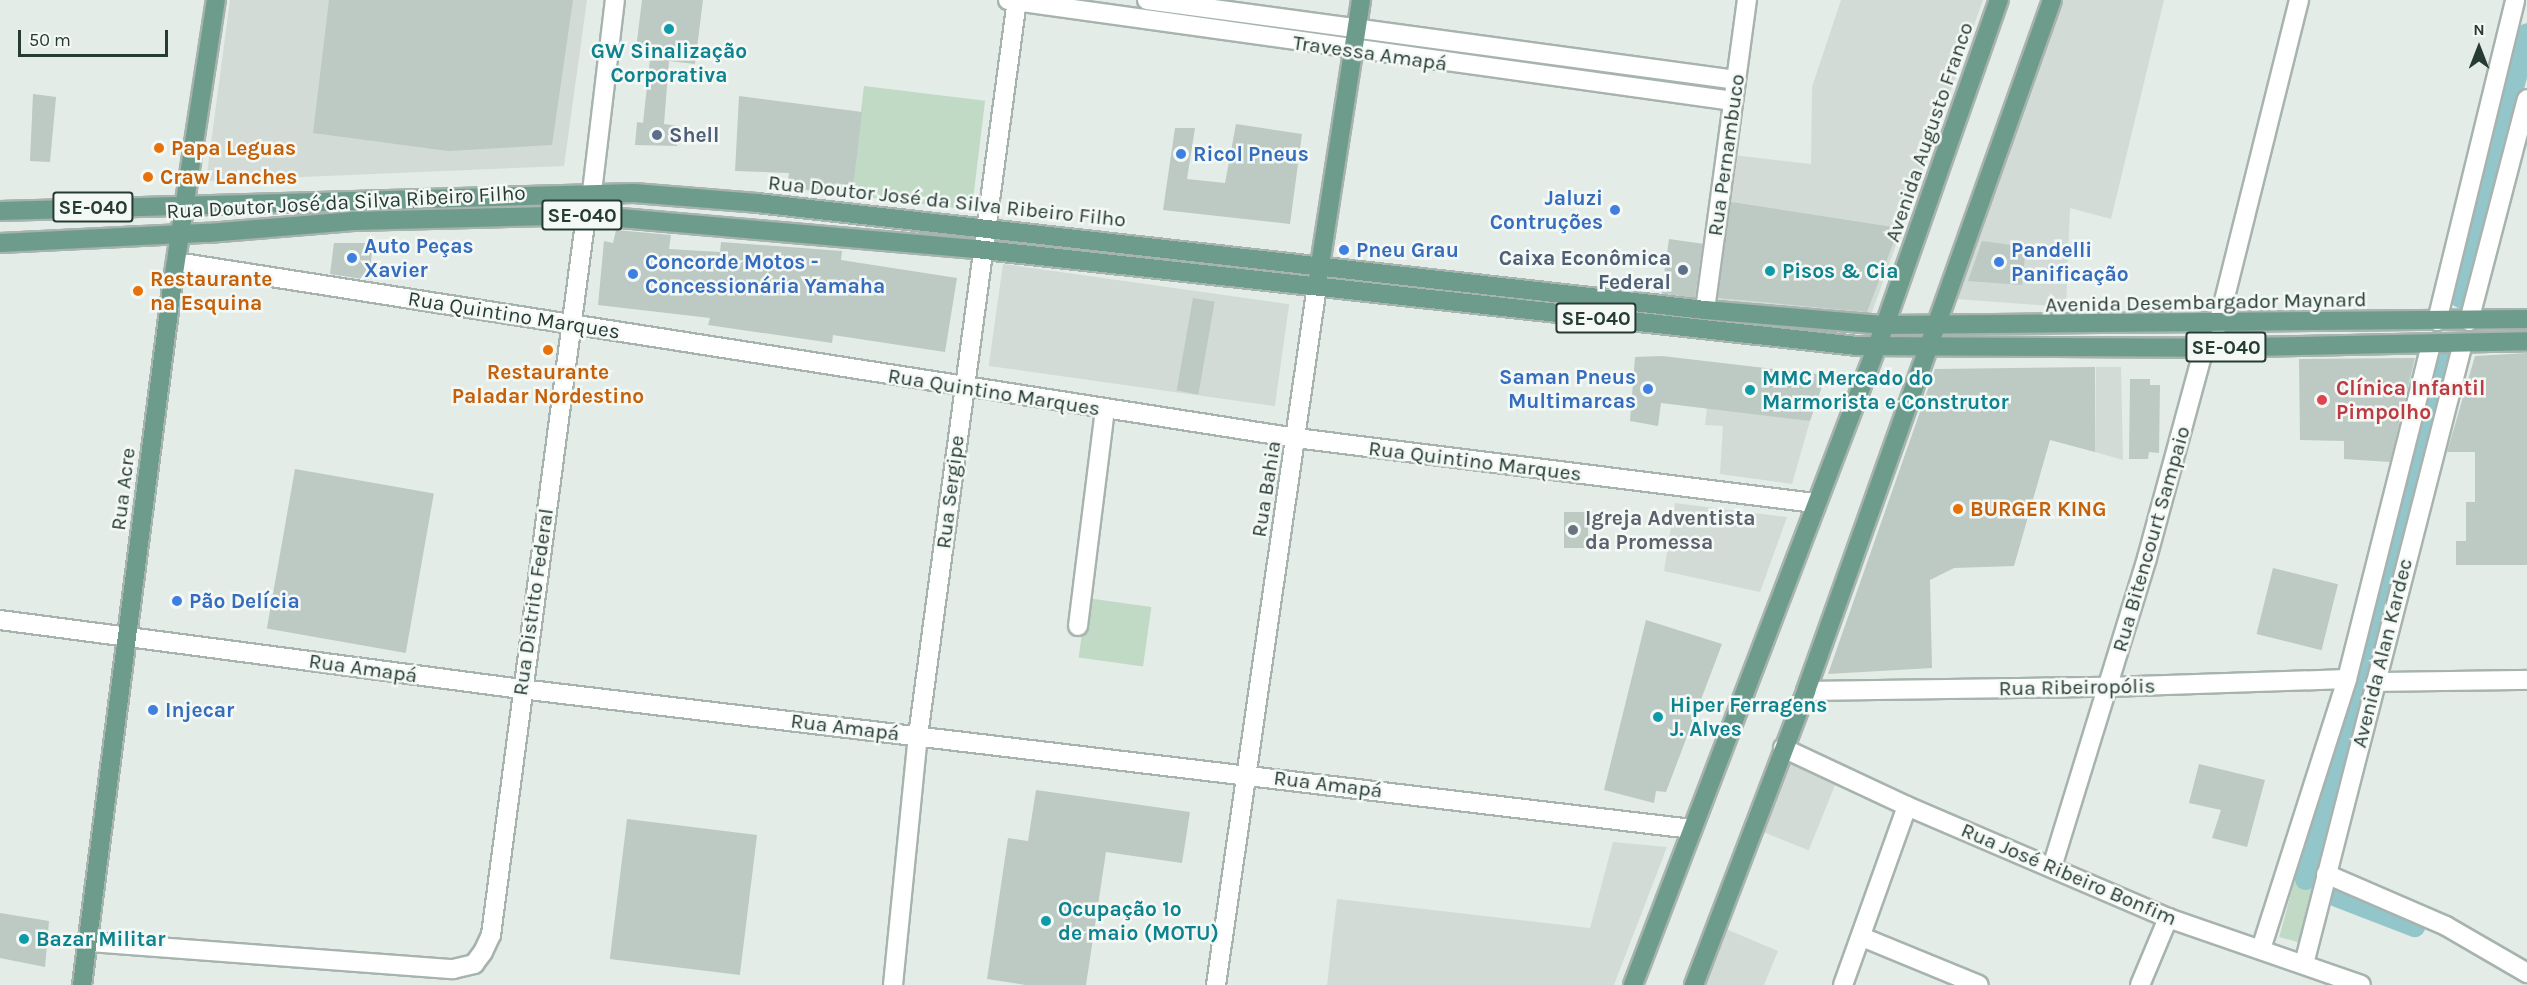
<!DOCTYPE html>
<meta charset="utf-8">
<style>
body{margin:0}
#map{position:relative;width:2527px;height:985px;overflow:hidden;background:#e4ece8;font-family:Karla,sans-serif}
div>[style]{position:absolute}
.built>*{inset:0;background:#d3dbd7;transform-origin:0 0}
.green>*{inset:0;background:#c0dac5;transform-origin:0 0}
.canal>*{height:21px;margin:-10.5px;padding:0 10.5px;transform-origin:10.5px;border-radius:10.5px;background:#93c6ca}
.building>*{inset:0;background:#bdc9c3;transform-origin:0 0}
.roads{filter:drop-shadow(2px 0 #a7b3ae) drop-shadow(-2px 0 #a7b3ae) drop-shadow(0 2px #a7b3ae) drop-shadow(0 -2px #a7b3ae)}
.minor>*{height:18px;margin:-9px;padding:0 9px;transform-origin:9px;border-radius:9px;background:#fff}
.major>*{height:18px;margin:-9px;padding:0 9px;transform-origin:9px;border-radius:9px;background:#6e9c8c}
.dots>*{width:16px;height:16px;translate:-50% -50%;box-sizing:border-box;border:3px solid #f4f9f6;border-radius:50%}
span{translate:-50% -50%;white-space:nowrap;text-align:center;line-height:1.15;-webkit-text-stroke:5px #f4f9f6;paint-order:stroke}
.shield-label span{padding:2px 4px;background:#f4f9f6;border:2px solid;border-radius:4px;-webkit-text-stroke-width:0}
.shield-label{font-size:20px;color:#263b34;font-weight:700}
.culture-label{font-size:21px;color:#0d838f;font-weight:700}
.left{translate:0 -50%;text-align:left}
.street-label{font-size:21px;color:#263b34}
.service-label{font-size:21px;color:#4e5e75;font-weight:700}
.right{translate:-100% -50%;text-align:right}
.food-label{font-size:21px;color:#c56008;font-weight:700}
.shop-label{font-size:21px;color:#366cbe;font-weight:700}
.health-label{font-size:21px;color:#be3a42;font-weight:700}
.worship-label{font-size:21px;color:#5b616d;font-weight:700}
.north{position:absolute;left:2449px;top:18px;width:60px;height:60px;-webkit-text-stroke:4px #f4f9f6;paint-order:stroke;rotate:0deg;font-size:16px;font-weight:700;line-height:24px;text-align:center;color:#263b34}
.north::after{content:'';display:block;margin:auto;width:21px;height:27px;background:#263b34;clip-path:polygon(50% 0,100% 100%,50% 72%,0 100%)}
.scale{position:absolute;left:18px;top:30px;width:150px;height:27px;box-sizing:border-box;border:3px solid #263b34;border-top:0;padding-left:8px;font-size:18px;line-height:21px;white-space:nowrap;color:#263b34;-webkit-text-stroke:4px #f4f9f6;paint-order:stroke}
</style>
<div id="map">
<div class="built">
<i style="clip-path:polygon(230px 0,587px 0,564px 166px,206px 181px)"></i>
<i style="clip-path:polygon(1841px 0,1983px 0,1870px 318px,1713px 301px,1733px 155px,1811px 164px,1812px 87px)"></i>
<i style="clip-path:polygon(2063px 0,2164px 0,2111px 219px,2070px 208px,2066px 307px,1956px 299px)"></i>
<i style="left:1003px;top:264px;width:289px;height:103px;rotate:8deg"></i>
<i style="clip-path:polygon(2096px 367px,2121px 367px,2123px 460px,2095px 452px)"></i>
<i style="clip-path:polygon(1707px 408px,1810px 421px,1792px 484px,1720px 474px,1723px 426px,1705px 425px)"></i>
<i style="clip-path:polygon(1675px 503px,1787px 517px,1760px 592px,1664px 571px)"></i>
<i style="left:1788px;top:760px;width:53px;height:76px;rotate:22deg"></i>
<i style="clip-path:polygon(1613px 842px,1667px 847px,1614px 985px,1327px 985px,1337px 899px,1590px 928px)"></i>
<i style="clip-path:polygon(1726px 929px,1778px 951px,1764px 985px,1704px 985px)"></i>
</div>
<div class="green">
<i style="left:864px;top:86px;width:122px;height:110px;rotate:7deg"></i>
<i style="left:1087px;top:598px;width:65px;height:60px;rotate:8deg"></i>
<i style="left:2294px;top:882px;width:20px;height:57px;rotate:15deg"></i>
</div>
<div class="canal">
<i style="left:1513px;top:62px;width:199px;rotate:7.2deg"></i>
<i style="left:2460px;top:297px;width:272px;rotate:-75.8deg"></i>
<i style="left:2305px;top:879px;width:209px;rotate:-74.2deg"></i>
<i style="left:2362px;top:678px;width:330px;rotate:-75.6deg"></i>
<i style="left:2336px;top:896px;width:84px;rotate:21deg"></i>
</div>
<div class="building">
<i style="clip-path:polygon(329px 0,573px 0,552px 145px,448px 151px,313px 133px)"></i>
<i style="clip-path:polygon(642px 0,703px 0,695px 64px,669px 61px,664px 124px,679px 126px,677px 146px,635px 145px,637px 122px,643px 123px,650px 59px,635px 57px)"></i>
<i style="clip-path:polygon(33px 94px,56px 97px,50px 162px,30px 161px)"></i>
<i style="clip-path:polygon(739px 96px,862px 112px,852px 195px,787px 188px,789px 173px,735px 171px)"></i>
<i style="clip-path:polygon(1236px 124px,1302px 134px,1290px 224px,1163px 210px,1175px 128px,1195px 128px,1187px 179px,1225px 183px)"></i>
<i style="clip-path:polygon(1731px 202px,1899px 228px,1867px 312px,1718px 298px)"></i>
<i style="clip-path:polygon(616px 230px,671px 235px,669px 249px,720px 252px,721px 242px,842px 251px,841px 260px,957px 278px,945px 352px,833px 335px,832px 343px,708px 325px,710px 318px,598px 305px,604px 241px,613px 243px)"></i>
<i style="left:1669px;top:239px;width:34px;height:55px;rotate:8deg"></i>
<i style="clip-path:polygon(1982px 241px,2026px 247px,2022px 285px,1968px 281px)"></i>
<i style="clip-path:polygon(334px 243px,373px 243px,369px 280px,330px 274px)"></i>
<i style="left:1193px;top:298px;width:22px;height:94px;rotate:10deg"></i>
<i style="clip-path:polygon(2527px 353px,2527px 565px,2456px 565px,2456px 541px,2466px 541px,2466px 502px,2475px 502px,2475px 452px,2447px 452px,2475px 356px)"></i>
<i style="clip-path:polygon(1662px 356px,1826px 375px,1810px 421px,1661px 403px,1658px 426px,1630px 421px,1635px 357px)"></i>
<i style="clip-path:polygon(2415px 358px,2390px 462px,2344px 459px,2344px 441px,2300px 440px,2299px 359px)"></i>
<i style="clip-path:polygon(2095px 367px,2095px 452px,2050px 440px,2014px 566px,1954px 568px,1930px 580px,1932px 668px,1828px 674px,1935px 369px)"></i>
<i style="clip-path:polygon(2130px 379px,2150px 379px,2150px 385px,2160px 385px,2159px 453px,2149px 452px,2148px 459px,2129px 459px)"></i>
<i style="left:295px;top:469px;width:141px;height:162px;rotate:10deg"></i>
<i style="left:1564px;top:512px;width:24px;height:36px"></i>
<i style="left:2273px;top:568px;width:67px;height:68px;rotate:14deg"></i>
<i style="clip-path:polygon(1646px 620px,1722px 644px,1666px 792px,1656px 791px,1654px 803px,1604px 790px)"></i>
<i style="clip-path:polygon(2199px 764px,2265px 780px,2247px 847px,2212px 838px,2221px 810px,2189px 803px)"></i>
<i style="clip-path:polygon(1036px 790px,1190px 812px,1182px 863px,1106px 852px,1086px 985px,1026px 985px,987px 979px,1008px 838px,1028px 841px)"></i>
<i style="left:627px;top:819px;width:131px;height:141px;rotate:7deg"></i>
<i style="clip-path:polygon(0 913px,49px 921px,45px 967px,0 958px)"></i>
</div>
<div class="roads">
<div class="minor">
<i style="left:1008px;top:0;width:732px;rotate:7.93deg"></i>
<i style="left:1147px;top:0;width:594px;rotate:7.73deg"></i>
<i style="left:592px;top:192px;width:193px;rotate:-83.2deg"></i>
<i style="left:176px;top:262px;width:1134px;rotate:8.93deg"></i>
<i style="left:1296px;top:438px;width:522px;rotate:7.15deg"></i>
<i style="left:1705px;top:310px;width:313px;rotate:-82.3deg"></i>
<i style="left:2437px;top:321px;width:330px;rotate:-76.3deg"></i>
<i style="left:2469px;top:321px;width:229px;rotate:-75.4deg"></i>
<i style="left:2218px;top:325px;width:335px;rotate:-76deg"></i>
<i style="left:0;top:620px;width:526px;rotate:7.54deg"></i>
<i style="left:521px;top:689px;width:1178px;rotate:6.82deg"></i>
<i style="left:1078px;top:626px;width:218px;rotate:-82.9deg"></i>
<i style="left:2376px;top:682px;width:151px;rotate:-0.8deg"></i>
<i style="left:1806px;top:691px;width:301px;rotate:-0.8deg"></i>
<i style="left:2107px;top:687px;width:240px;rotate:-1.9deg"></i>
<i style="left:1783px;top:748px;width:137px;rotate:25.1deg"></i>
<i style="left:1907px;top:806px;width:284px;rotate:23.2deg"></i>
<i style="left:2168px;top:918px;width:204px;rotate:19.1deg"></i>
<i style="left:2052px;top:867px;width:323px;rotate:-72.9deg"></i>
<i style="left:2147px;top:558px;width:218px;rotate:-74.8deg"></i>
<i style="left:2326px;top:874px;width:131px;rotate:23.4deg"></i>
<i style="left:2446px;top:926px;width:94px;rotate:30.1deg"></i>
<i style="left:1862px;top:937px;width:126px;rotate:22.3deg"></i>
<i style="left:90px;top:942px;width:364px;rotate:4.3deg"></i>
<i style="left:453px;top:969px;width:22px;rotate:-13deg"></i>
<i style="left:474px;top:964px;width:15px;rotate:-53deg"></i>
<i style="left:483px;top:952px;width:19px;rotate:-65deg"></i>
<i style="left:491px;top:935px;width:726px;rotate:-82.48deg"></i>
<i style="left:2261px;top:949px;width:283px;rotate:-72.3deg"></i>
<i style="left:2347px;top:679px;width:345px;rotate:-75.9deg"></i>
<i style="left:2304px;top:964px;width:641px;rotate:-75.64deg"></i>
<i style="left:893px;top:985px;width:250px;rotate:-84.3deg"></i>
<i style="left:918px;top:736px;width:743px;rotate:-82.34deg"></i>
<i style="left:1216px;top:985px;width:706px;rotate:-81.78deg"></i>
<i style="left:1843px;top:985px;width:190px;rotate:-70.3deg"></i>
<i style="left:2140px;top:985px;width:73px;rotate:-67.3deg"></i>
</div>
<div class="major">
<i style="left:0;top:211px;width:634px;rotate:-1.63deg"></i>
<i style="left:634px;top:193px;width:123px;rotate:4.6deg"></i>
<i style="left:757px;top:203px;width:954px;rotate:6.44deg"></i>
<i style="left:1705px;top:310px;width:181px;rotate:4.8deg"></i>
<i style="left:1885px;top:325px;width:642px;rotate:-0.54deg"></i>
<i style="left:0;top:243px;width:208px;rotate:-2.8deg"></i>
<i style="left:208px;top:233px;width:146px;rotate:-4.7deg"></i>
<i style="left:354px;top:221px;width:232px;rotate:-1.5deg"></i>
<i style="left:586px;top:215px;width:391px;rotate:5deg"></i>
<i style="left:976px;top:249px;width:886px;rotate:6.28deg"></i>
<i style="left:1857px;top:346px;width:347px;rotate:0.3deg"></i>
<i style="left:2204px;top:348px;width:323px;rotate:-1.2deg"></i>
<i style="left:1318px;top:278px;width:281px;rotate:-81.2deg"></i>
<i style="left:82px;top:985px;width:711px;rotate:-82.65deg"></i>
<i style="left:173px;top:280px;width:283px;rotate:-81.3deg"></i>
<i style="left:1633px;top:985px;width:706px;rotate:-69.1deg"></i>
<i style="left:1885px;top:325px;width:344px;rotate:-70.7deg"></i>
<i style="left:1694px;top:985px;width:315px;rotate:-69.1deg"></i>
<i style="left:1806px;top:691px;width:733px;rotate:-70.4deg"></i>
</div>
</div>
<div class="dots">
<i style="left:669px;top:29px;background:#0f9aa8"></i>
<i style="left:657px;top:135px;background:#5c6f8a"></i>
<i style="left:159px;top:148px;background:#e8710a"></i>
<i style="left:1181px;top:154px;background:#3f7fe0"></i>
<i style="left:148px;top:177px;background:#e8710a"></i>
<i style="left:1615px;top:210px;background:#3f7fe0"></i>
<i style="left:1344px;top:250px;background:#3f7fe0"></i>
<i style="left:352px;top:258px;background:#3f7fe0"></i>
<i style="left:1999px;top:262px;background:#3f7fe0"></i>
<i style="left:1683px;top:270px;background:#5c6f8a"></i>
<i style="left:1770px;top:271px;background:#0f9aa8"></i>
<i style="left:633px;top:274px;background:#3f7fe0"></i>
<i style="left:138px;top:291px;background:#e8710a"></i>
<i style="left:548px;top:350px;background:#e8710a"></i>
<i style="left:1648px;top:389px;background:#3f7fe0"></i>
<i style="left:1750px;top:390px;background:#0f9aa8"></i>
<i style="left:2322px;top:400px;background:#e0444e"></i>
<i style="left:1958px;top:509px;background:#e8710a"></i>
<i style="left:1573px;top:530px;background:#6b7280"></i>
<i style="left:177px;top:601px;background:#3f7fe0"></i>
<i style="left:153px;top:710px;background:#3f7fe0"></i>
<i style="left:1658px;top:717px;background:#0f9aa8"></i>
<i style="left:1046px;top:921px;background:#0f9aa8"></i>
<i style="left:24px;top:939px;background:#0f9aa8"></i>
</div>
<div class="shield-label">
<span style="left:93px;top:207px">SE-040</span>
<span style="left:582px;top:215px">SE-040</span>
<span style="left:1596px;top:318px">SE-040</span>
<span style="left:2226px;top:347px">SE-040</span>
</div>
<div class="culture-label">
<span style="left:669px;top:63px">GW Sinalização<br>Corporativa</span>
<span class="left" style="left:1782px;top:271px">Pisos &amp; Cia</span>
<span class="left" style="left:1762px;top:390px">MMC Mercado do<br>Marmorista e Construtor</span>
<span class="left" style="left:1670px;top:717px">Hiper Ferragens<br>J. Alves</span>
<span class="left" style="left:1058px;top:921px">Ocupação 1º<br>de maio (MOTU)</span>
<span class="left" style="left:36px;top:939px">Bazar Militar</span>
</div>
<div class="street-label">
<span style="left:1370px;top:53px;rotate:8deg">Travessa Amapá</span>
<span style="left:1929px;top:132px;rotate:-71deg">Avenida Augusto Franco</span>
<span style="left:1726px;top:155px;rotate:-82deg">Rua Pernambuco</span>
<span style="left:947px;top:201px;rotate:6deg">Rua Doutor José da Silva Ribeiro Filho</span>
<span style="left:346px;top:202px;rotate:-3deg">Rua Doutor José da Silva Ribeiro Filho</span>
<span style="left:2206px;top:302px;rotate:-1deg">Avenida Desembargador Maynard</span>
<span style="left:514px;top:315px;rotate:9deg">Rua Quintino Marques</span>
<span style="left:994px;top:392px;rotate:9deg">Rua Quintino Marques</span>
<span style="left:1475px;top:461px;rotate:7deg">Rua Quintino Marques</span>
<span style="left:123px;top:489px;rotate:-83deg">Rua Acre</span>
<span style="left:1266px;top:489px;rotate:-81deg">Rua Bahia</span>
<span style="left:950px;top:492px;rotate:-83deg">Rua Sergipe</span>
<span style="left:2151px;top:539px;rotate:-74deg">Rua Bitencourt Sampaio</span>
<span style="left:533px;top:602px;rotate:-82deg">Rua Distrito Federal</span>
<span style="left:2382px;top:653px;rotate:-76deg">Avenida Alan Kardec</span>
<span style="left:363px;top:668px;rotate:8deg">Rua Amapá</span>
<span style="left:2077px;top:687px;rotate:-1deg">Rua Ribeiropólis</span>
<span style="left:845px;top:727px;rotate:7deg">Rua Amapá</span>
<span style="left:1328px;top:784px;rotate:7deg">Rua Amapá</span>
<span style="left:2069px;top:874px;rotate:23deg">Rua José Ribeiro Bonfim</span>
</div>
<div class="service-label">
<span class="left" style="left:669px;top:135px">Shell</span>
<span class="right" style="left:1671px;top:270px">Caixa Econômica<br>Federal</span>
</div>
<div class="food-label">
<span class="left" style="left:171px;top:148px">Papa Leguas</span>
<span class="left" style="left:160px;top:177px">Craw Lanches</span>
<span class="left" style="left:150px;top:291px">Restaurante<br>na Esquina</span>
<span style="left:548px;top:384px">Restaurante<br>Paladar Nordestino</span>
<span class="left" style="left:1970px;top:509px">BURGER KING</span>
</div>
<div class="shop-label">
<span class="left" style="left:1193px;top:154px">Ricol Pneus</span>
<span class="right" style="left:1603px;top:210px">Jaluzi<br>Contruções</span>
<span class="left" style="left:364px;top:258px">Auto Peças<br>Xavier</span>
<span class="left" style="left:1356px;top:250px">Pneu Grau</span>
<span class="left" style="left:2011px;top:262px">Pandelli<br>Panificação</span>
<span class="left" style="left:645px;top:274px">Concorde Motos -<br>Concessionária Yamaha</span>
<span class="right" style="left:1636px;top:389px">Saman Pneus<br>Multimarcas</span>
<span class="left" style="left:189px;top:601px">Pão Delícia</span>
<span class="left" style="left:165px;top:710px">Injecar</span>
</div>
<div class="health-label">
<span class="left" style="left:2336px;top:400px">Clínica Infantil<br>Pimpolho</span>
</div>
<div class="worship-label">
<span class="left" style="left:1585px;top:530px">Igreja Adventista<br>da Promessa</span>
</div>
<div class="north">N</div>
<div class="scale">50 m</div>
</div>
